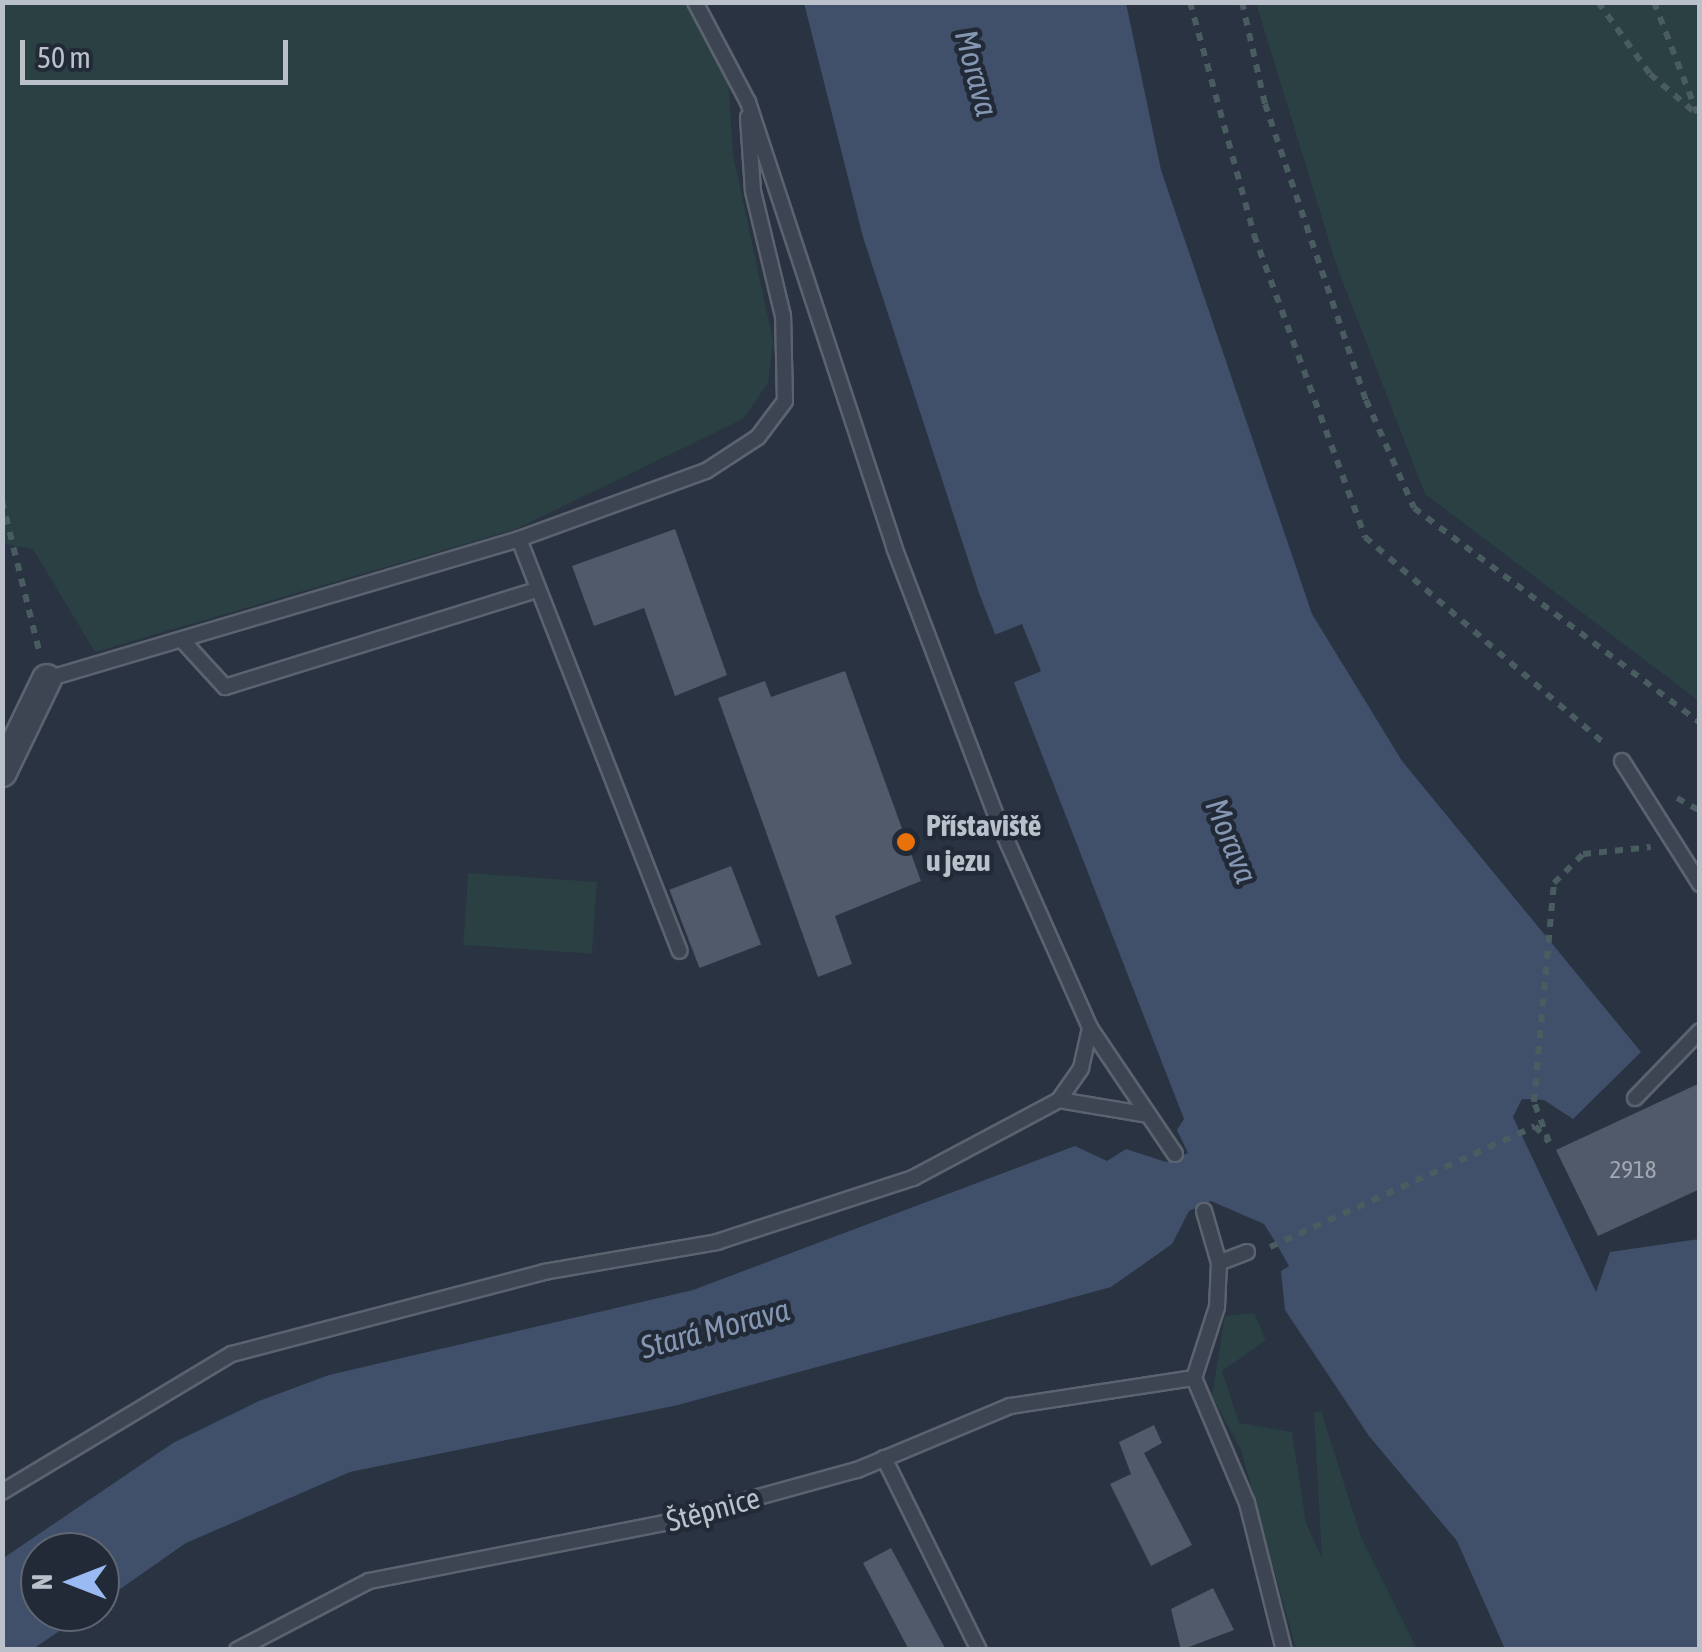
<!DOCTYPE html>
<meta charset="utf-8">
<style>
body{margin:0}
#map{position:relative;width:1702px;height:1652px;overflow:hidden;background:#293342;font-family:"Asap Condensed",sans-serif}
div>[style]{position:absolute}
.green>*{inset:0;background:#2b4043;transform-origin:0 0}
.water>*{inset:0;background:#40506a}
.pier>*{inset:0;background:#293342;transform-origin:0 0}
.building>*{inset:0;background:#505a6a;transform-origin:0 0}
.path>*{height:6px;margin-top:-3px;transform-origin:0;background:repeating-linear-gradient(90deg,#495c5f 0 8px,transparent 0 16px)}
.roads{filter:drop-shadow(2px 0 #5b636f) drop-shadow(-2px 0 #5b636f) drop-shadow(0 2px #5b636f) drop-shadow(0 -2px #5b636f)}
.lane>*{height:14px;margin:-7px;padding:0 7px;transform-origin:7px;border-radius:7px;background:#3d4552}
.street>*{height:28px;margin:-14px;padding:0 14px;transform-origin:14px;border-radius:14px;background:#3d4552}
.dots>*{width:28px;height:28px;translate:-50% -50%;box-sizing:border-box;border:5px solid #222a37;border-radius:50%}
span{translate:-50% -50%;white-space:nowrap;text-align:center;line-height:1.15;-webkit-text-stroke:9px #222a37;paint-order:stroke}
.number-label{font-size:25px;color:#a0a7b3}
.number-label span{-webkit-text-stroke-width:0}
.poi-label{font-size:30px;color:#bac1cb;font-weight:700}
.left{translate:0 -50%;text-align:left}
.street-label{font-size:30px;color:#bac1cb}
.water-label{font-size:32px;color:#8496b1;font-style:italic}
.frame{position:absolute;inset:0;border:5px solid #bac1cb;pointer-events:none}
.north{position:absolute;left:20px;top:1532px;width:100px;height:100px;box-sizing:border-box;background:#222a37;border:2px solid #5f6672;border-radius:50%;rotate:270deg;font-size:28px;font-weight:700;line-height:40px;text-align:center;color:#bac1cb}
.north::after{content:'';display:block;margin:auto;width:35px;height:45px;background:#99baf2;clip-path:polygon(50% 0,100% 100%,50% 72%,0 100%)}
.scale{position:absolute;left:20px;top:40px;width:268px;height:45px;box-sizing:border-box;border:5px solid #bac1cb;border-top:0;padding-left:12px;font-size:30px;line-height:35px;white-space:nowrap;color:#bac1cb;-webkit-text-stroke:8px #222a37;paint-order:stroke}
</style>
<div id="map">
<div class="green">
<i style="clip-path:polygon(2px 3px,685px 3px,728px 77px,733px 154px,773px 341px,768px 383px,743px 419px,516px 529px,95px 652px,33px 549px,3px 544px)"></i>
<i style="clip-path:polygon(1256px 3px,1699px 3px,1699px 701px,1425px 494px,1337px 267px)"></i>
<i style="left:597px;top:882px;width:72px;height:129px;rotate:94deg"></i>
<i style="clip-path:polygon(1254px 1313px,1266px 1340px,1222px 1371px,1239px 1423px,1292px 1432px,1306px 1523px,1322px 1559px,1314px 1412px,1321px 1411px,1361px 1537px,1417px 1649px,1296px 1649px,1241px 1450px,1212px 1396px,1225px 1316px)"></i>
</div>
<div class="water">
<i style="clip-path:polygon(804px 3px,1126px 3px,1161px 170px,1312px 614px,1402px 761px,1641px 1052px,1573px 1119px,1544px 1100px,1522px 1099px,1513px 1117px,1596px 1292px,1610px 1252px,1699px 1239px,1699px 1649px,1505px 1649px,1457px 1541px,1369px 1436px,1285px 1310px,1281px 1271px,1289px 1266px,1276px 1243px,1264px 1224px,1211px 1201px,1189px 1211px,1172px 1244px,1111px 1287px,678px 1405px,350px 1472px,186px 1543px,100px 1603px,100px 1552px,40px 1552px,40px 1612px,87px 1612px,33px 1649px,3px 1649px,2px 1559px,173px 1443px,259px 1401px,329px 1375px,693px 1290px,1075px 1146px,1107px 1161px,1126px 1149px,1166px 1162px,1188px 1153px,1177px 1130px,1184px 1119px,979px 593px,863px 237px)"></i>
</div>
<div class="pier">
<i style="left:1022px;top:624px;width:51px;height:35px;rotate:68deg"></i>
</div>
<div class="building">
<i style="clip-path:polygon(675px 529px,727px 675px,675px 696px,644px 608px,594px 626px,572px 566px)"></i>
<i style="clip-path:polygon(845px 671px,921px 881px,835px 916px,852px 964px,818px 977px,718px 698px,765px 681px,771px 697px)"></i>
<i style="left:731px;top:866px;width:84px;height:66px;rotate:69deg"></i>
<i style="clip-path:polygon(1700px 1083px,1700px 1189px,1598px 1236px,1556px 1150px)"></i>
<i style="clip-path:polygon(1154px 1425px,1162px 1443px,1144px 1453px,1192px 1545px,1151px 1566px,1110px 1484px,1131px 1474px,1119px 1442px)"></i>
<i style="clip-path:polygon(891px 1548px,946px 1650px,909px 1650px,863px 1563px)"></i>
<i style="clip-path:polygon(1213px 1588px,1234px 1630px,1181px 1650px,1171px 1609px)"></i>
</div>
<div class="path">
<i style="left:1190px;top:2px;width:242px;rotate:74.6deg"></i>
<i style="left:1254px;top:235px;width:322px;rotate:69.8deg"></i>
<i style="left:1365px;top:537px;width:320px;rotate:40.8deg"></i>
<i style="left:1242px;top:2px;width:105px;rotate:77.3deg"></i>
<i style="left:1265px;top:104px;width:313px;rotate:71.2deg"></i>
<i style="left:1366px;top:400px;width:118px;rotate:66deg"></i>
<i style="left:1414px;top:508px;width:358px;rotate:36.9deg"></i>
<i style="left:1598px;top:2px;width:89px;rotate:54.2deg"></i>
<i style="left:1650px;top:74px;width:66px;rotate:40.7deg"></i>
<i style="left:1654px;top:2px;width:119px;rotate:68.8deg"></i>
<i style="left:2px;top:501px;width:154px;rotate:76.1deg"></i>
<i style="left:1677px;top:798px;width:26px;rotate:29deg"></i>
<i style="left:1270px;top:1247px;width:291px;rotate:-24.5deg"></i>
<i style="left:1535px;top:1126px;width:21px;rotate:49deg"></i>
<i style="left:1549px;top:1142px;width:43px;rotate:-110.6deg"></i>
<i style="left:1534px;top:1102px;width:220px;rotate:-84.8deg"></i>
<i style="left:1554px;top:883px;width:41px;rotate:-45deg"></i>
<i style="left:1583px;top:854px;width:68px;rotate:-5.9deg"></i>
</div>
<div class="roads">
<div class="lane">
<i style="left:695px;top:2px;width:113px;rotate:62.1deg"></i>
<i style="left:748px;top:102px;width:468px;rotate:71.8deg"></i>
<i style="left:894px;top:547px;width:293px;rotate:69.2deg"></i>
<i style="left:998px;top:821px;width:227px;rotate:66deg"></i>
<i style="left:1090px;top:1028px;width:152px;rotate:56deg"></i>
<i style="left:519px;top:539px;width:199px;rotate:-20deg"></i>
<i style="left:706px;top:471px;width:62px;rotate:-33.2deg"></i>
<i style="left:758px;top:437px;width:45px;rotate:-53.1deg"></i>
<i style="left:785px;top:401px;width:85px;rotate:-91.3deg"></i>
<i style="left:783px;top:316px;width:129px;rotate:-103.5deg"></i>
<i style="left:753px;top:191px;width:74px;rotate:-93.9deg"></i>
<i style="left:182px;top:640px;width:64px;rotate:47.5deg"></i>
<i style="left:225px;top:687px;width:327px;rotate:-17.3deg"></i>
<i style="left:47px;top:679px;width:492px;rotate:-16.5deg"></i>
<i style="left:519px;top:539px;width:442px;rotate:68.7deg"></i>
<i style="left:1622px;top:761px;width:146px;rotate:57.6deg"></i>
<i style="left:1635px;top:1098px;width:93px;rotate:-45.9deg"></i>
<i style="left:1059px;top:1100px;width:91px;rotate:9.5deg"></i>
<i style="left:1204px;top:1211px;width:54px;rotate:73.9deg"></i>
<i style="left:1247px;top:1252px;width:30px;rotate:159deg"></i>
<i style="left:1219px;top:1263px;width:44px;rotate:92.6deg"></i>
<i style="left:1217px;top:1307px;width:75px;rotate:107.9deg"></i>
<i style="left:1194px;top:1378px;width:136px;rotate:67deg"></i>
<i style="left:1247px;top:1503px;width:152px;rotate:75.9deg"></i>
<i style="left:884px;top:1458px;width:214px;rotate:63.7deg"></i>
<i style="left:2px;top:1492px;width:268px;rotate:-31deg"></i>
<i style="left:232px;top:1354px;width:323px;rotate:-14.7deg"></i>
<i style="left:544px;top:1272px;width:176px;rotate:-9.8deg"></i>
<i style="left:717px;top:1242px;width:206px;rotate:-18.1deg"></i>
<i style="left:913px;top:1178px;width:166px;rotate:-28.1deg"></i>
<i style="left:1059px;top:1100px;width:39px;rotate:-55deg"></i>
<i style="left:1081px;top:1068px;width:41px;rotate:-77.3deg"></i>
<i style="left:237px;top:1650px;width:149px;rotate:-27.6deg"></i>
<i style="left:369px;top:1581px;width:301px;rotate:-11.1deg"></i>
<i style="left:664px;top:1523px;width:200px;rotate:-15.4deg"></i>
<i style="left:857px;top:1470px;width:166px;rotate:-22.7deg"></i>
<i style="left:1010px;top:1406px;width:186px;rotate:-8.7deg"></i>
</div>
<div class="street">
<i style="left:2px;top:772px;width:103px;rotate:-64.2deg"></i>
</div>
</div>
<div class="dots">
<i style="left:906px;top:842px;background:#e8710a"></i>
</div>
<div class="number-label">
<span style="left:1633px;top:1169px">2918</span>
</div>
<div class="poi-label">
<span class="left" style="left:926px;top:842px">Přístaviště<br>u jezu</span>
</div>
<div class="street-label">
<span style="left:713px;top:1509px;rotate:-15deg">Štěpnice</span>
</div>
<div class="water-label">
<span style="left:976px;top:73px;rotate:75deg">Morava</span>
<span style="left:1231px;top:841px;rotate:68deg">Morava</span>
<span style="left:715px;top:1329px;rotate:-15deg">Stará Morava</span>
</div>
<div class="frame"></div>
<div class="north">N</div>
<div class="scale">50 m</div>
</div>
